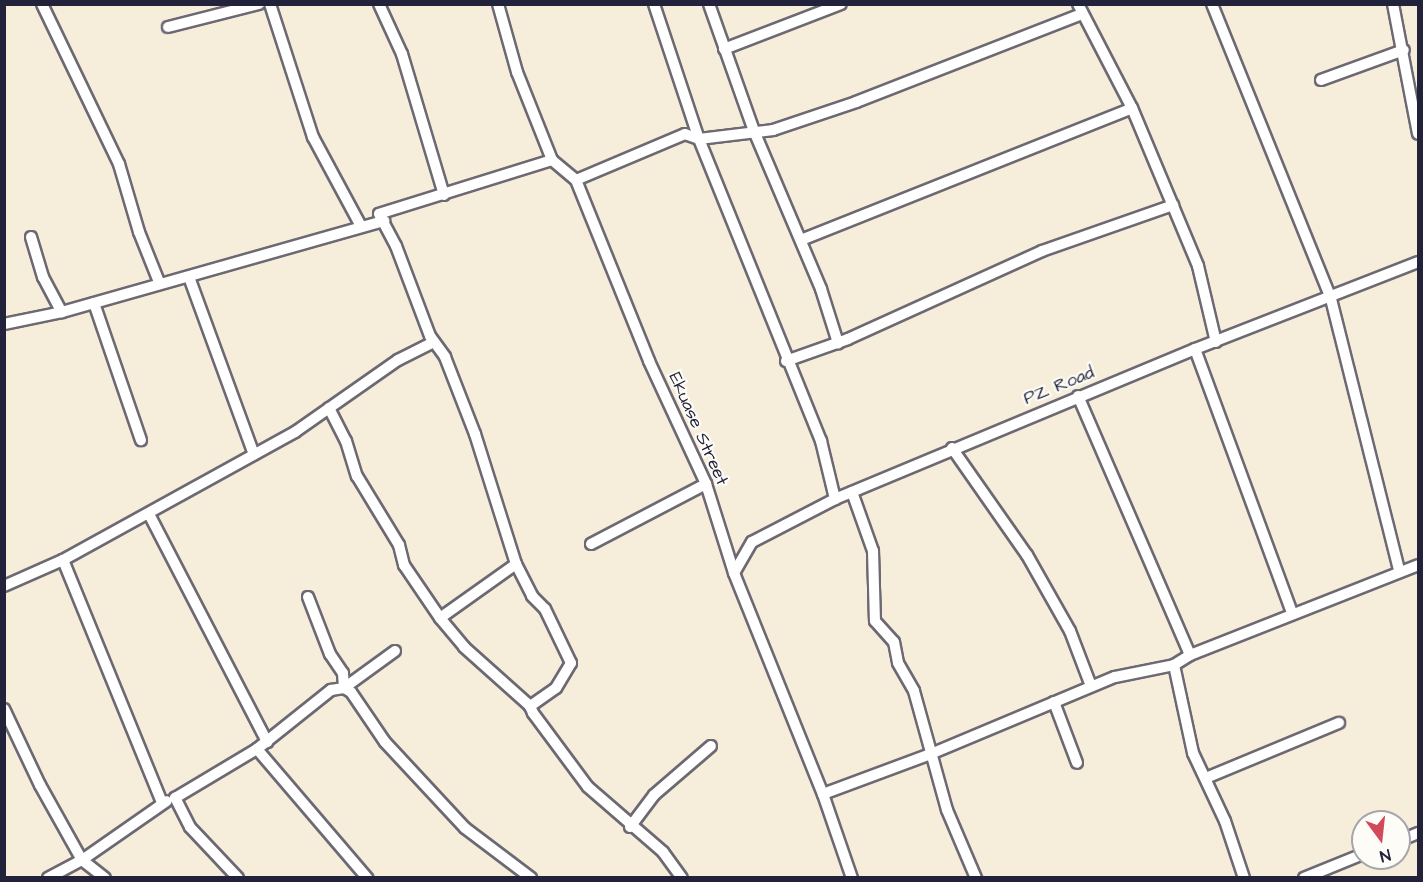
<!DOCTYPE html>
<style>
body{margin:0}
#map{position:relative;width:1423px;height:882px;overflow:hidden;background:#f6edda;font-family:"Architects Daughter",sans-serif}
div>[style]{position:absolute}
.roads{filter:drop-shadow(2px 0 #6c6973) drop-shadow(-2px 0 #6c6973) drop-shadow(0 2px #6c6973) drop-shadow(0 -2px #6c6973)}
.minor>*{height:10px;margin:-5px;padding:0 5px;transform-origin:5px;border-radius:5px;background:#fff}
span{translate:-50% -50%;white-space:nowrap;text-align:center;line-height:1.15;-webkit-text-stroke:4.5px #fdfcf7;paint-order:stroke}
.street-label{font-size:18px;color:#22223b}
.frame{position:absolute;inset:0;border:6px solid #22223b;pointer-events:none}
.north{position:absolute;left:1351px;top:810px;width:60px;height:60px;box-sizing:border-box;background:#fdfcf7;border:2px solid #a5a5ac;border-radius:50%;rotate:165deg;font-size:16px;font-weight:700;line-height:24px;text-align:center;color:#22223b}
.north::after{content:'';display:block;margin:auto;width:21px;height:27px;background:#d1495b;clip-path:polygon(50% 0,100% 100%,50% 72%,0 100%)}
</style>
<div id="map">
<div class="roads">
<div class="minor">
<i style="left:42px;top:4px;width:178px;rotate:64.3deg"></i>
<i style="left:119px;top:164px;width:71px;rotate:73.6deg"></i>
<i style="left:139px;top:232px;width:54px;rotate:68.2deg"></i>
<i style="left:270px;top:4px;width:140px;rotate:72.1deg"></i>
<i style="left:313px;top:137px;width:101px;rotate:61.7deg"></i>
<i style="left:379px;top:4px;width:55px;rotate:65.3deg"></i>
<i style="left:402px;top:54px;width:147px;rotate:73.4deg"></i>
<i style="left:498px;top:4px;width:71px;rotate:74.4deg"></i>
<i style="left:517px;top:72px;width:95px;rotate:68.3deg"></i>
<i style="left:552px;top:160px;width:31px;rotate:40deg"></i>
<i style="left:576px;top:180px;width:195px;rotate:68deg"></i>
<i style="left:649px;top:361px;width:136px;rotate:65.1deg"></i>
<i style="left:706px;top:484px;width:93px;rotate:72.5deg"></i>
<i style="left:734px;top:573px;width:238px;rotate:68.1deg"></i>
<i style="left:823px;top:794px;width:89px;rotate:71deg"></i>
<i style="left:654px;top:4px;width:142px;rotate:71.6deg"></i>
<i style="left:699px;top:139px;width:326px;rotate:68deg"></i>
<i style="left:821px;top:441px;width:60px;rotate:76.4deg"></i>
<i style="left:709px;top:4px;width:135px;rotate:70.5deg"></i>
<i style="left:754px;top:131px;width:172px;rotate:67deg"></i>
<i style="left:821px;top:289px;width:57px;rotate:72.5deg"></i>
<i style="left:1078px;top:4px;width:117px;rotate:62.6deg"></i>
<i style="left:1132px;top:108px;width:171px;rotate:67.3deg"></i>
<i style="left:1198px;top:266px;width:78px;rotate:76.7deg"></i>
<i style="left:1212px;top:4px;width:318px;rotate:68deg"></i>
<i style="left:1331px;top:299px;width:279px;rotate:75.9deg"></i>
<i style="left:1393px;top:4px;width:132px;rotate:79.1deg"></i>
<i style="left:168px;top:27px;width:94px;rotate:-14.2deg"></i>
<i style="left:724px;top:49px;width:125px;rotate:-21deg"></i>
<i style="left:1321px;top:80px;width:88px;rotate:-19.9deg"></i>
<i style="left:552px;top:160px;width:181px;rotate:162.7deg"></i>
<i style="left:379px;top:214px;width:36px;rotate:62deg"></i>
<i style="left:396px;top:246px;width:96px;rotate:69.3deg"></i>
<i style="left:430px;top:336px;width:26px;rotate:54deg"></i>
<i style="left:445px;top:357px;width:83px;rotate:68.7deg"></i>
<i style="left:475px;top:434px;width:136px;rotate:72.5deg"></i>
<i style="left:516px;top:564px;width:36px;rotate:63deg"></i>
<i style="left:532px;top:596px;width:18px;rotate:45deg"></i>
<i style="left:545px;top:609px;width:60px;rotate:64.3deg"></i>
<i style="left:571px;top:663px;width:29px;rotate:121deg"></i>
<i style="left:556px;top:688px;width:32px;rotate:145deg"></i>
<i style="left:530px;top:706px;width:8px;rotate:67deg"></i>
<i style="left:533px;top:713px;width:92px;rotate:53.4deg"></i>
<i style="left:588px;top:787px;width:99px;rotate:40.9deg"></i>
<i style="left:663px;top:852px;width:32px;rotate:54deg"></i>
<i style="left:576px;top:180px;width:118px;rotate:-22.9deg"></i>
<i style="left:685px;top:134px;width:15px;rotate:20deg"></i>
<i style="left:699px;top:139px;width:75px;rotate:-6.9deg"></i>
<i style="left:773px;top:130px;width:88px;rotate:-18.6deg"></i>
<i style="left:856px;top:102px;width:243px;rotate:-21.3deg"></i>
<i style="left:31px;top:237px;width:42px;rotate:73.3deg"></i>
<i style="left:43px;top:277px;width:40px;rotate:62deg"></i>
<i style="left:801px;top:240px;width:356px;rotate:-21.7deg"></i>
<i style="left:189px;top:277px;width:189px;rotate:69.9deg"></i>
<i style="left:94px;top:303px;width:145px;rotate:71.1deg"></i>
<i style="left:4px;top:324px;width:59px;rotate:-11.7deg"></i>
<i style="left:62px;top:312px;width:335px;rotate:-15.8deg"></i>
<i style="left:1195px;top:349px;width:281px;rotate:69.8deg"></i>
<i style="left:786px;top:361px;width:66px;rotate:-19.5deg"></i>
<i style="left:848px;top:339px;width:213px;rotate:-24.4deg"></i>
<i style="left:1042px;top:251px;width:139px;rotate:-19.3deg"></i>
<i style="left:1078px;top:396px;width:282px;rotate:66.6deg"></i>
<i style="left:329px;top:408px;width:37px;rotate:63deg"></i>
<i style="left:346px;top:441px;width:37px;rotate:73deg"></i>
<i style="left:357px;top:476px;width:81px;rotate:58.7deg"></i>
<i style="left:399px;top:545px;width:21px;rotate:76deg"></i>
<i style="left:404px;top:565px;width:64px;rotate:55.8deg"></i>
<i style="left:952px;top:448px;width:131px;rotate:55deg"></i>
<i style="left:1027px;top:555px;width:87px;rotate:60.5deg"></i>
<i style="left:1070px;top:631px;width:59px;rotate:69.1deg"></i>
<i style="left:852px;top:492px;width:63px;rotate:70.4deg"></i>
<i style="left:873px;top:551px;width:70px;rotate:88.4deg"></i>
<i style="left:875px;top:621px;width:28px;rotate:48deg"></i>
<i style="left:894px;top:642px;width:21px;rotate:79deg"></i>
<i style="left:898px;top:663px;width:32px;rotate:60deg"></i>
<i style="left:914px;top:691px;width:123px;rotate:74.5deg"></i>
<i style="left:947px;top:810px;width:74px;rotate:66.9deg"></i>
<i style="left:149px;top:514px;width:257px;rotate:62.6deg"></i>
<i style="left:591px;top:544px;width:130px;rotate:-27.6deg"></i>
<i style="left:63px;top:560px;width:261px;rotate:67.8deg"></i>
<i style="left:516px;top:564px;width:93px;rotate:144.6deg"></i>
<i style="left:440px;top:618px;width:38px;rotate:50deg"></i>
<i style="left:464px;top:647px;width:89px;rotate:41.8deg"></i>
<i style="left:734px;top:573px;width:36px;rotate:-60deg"></i>
<i style="left:752px;top:542px;width:93px;rotate:-27.4deg"></i>
<i style="left:835px;top:499px;width:390px;rotate:-22.6deg"></i>
<i style="left:1195px;top:349px;width:239px;rotate:-21.3deg"></i>
<i style="left:4px;top:586px;width:64px;rotate:-23.8deg"></i>
<i style="left:63px;top:560px;width:265px;rotate:-28.9deg"></i>
<i style="left:295px;top:432px;width:126px;rotate:-35deg"></i>
<i style="left:398px;top:360px;width:40px;rotate:-26.6deg"></i>
<i style="left:308px;top:597px;width:61px;rotate:68.9deg"></i>
<i style="left:330px;top:654px;width:23px;rotate:56deg"></i>
<i style="left:343px;top:673px;width:15px;rotate:86deg"></i>
<i style="left:344px;top:688px;width:63px;rotate:-36deg"></i>
<i style="left:1174px;top:665px;width:90px;rotate:77.8deg"></i>
<i style="left:1193px;top:753px;width:75px;rotate:64.8deg"></i>
<i style="left:1225px;top:821px;width:60px;rotate:71.6deg"></i>
<i style="left:1054px;top:702px;width:65px;rotate:69.3deg"></i>
<i style="left:4px;top:709px;width:84px;rotate:64.7deg"></i>
<i style="left:40px;top:785px;width:86px;rotate:60.8deg"></i>
<i style="left:82px;top:860px;width:29px;rotate:38deg"></i>
<i style="left:257px;top:749px;width:170px;rotate:49.5deg"></i>
<i style="left:1206px;top:778px;width:144px;rotate:-22.5deg"></i>
<i style="left:823px;top:794px;width:117px;rotate:-20.4deg"></i>
<i style="left:933px;top:753px;width:197px;rotate:-22.7deg"></i>
<i style="left:1115px;top:677px;width:60px;rotate:-11.5deg"></i>
<i style="left:1174px;top:665px;width:19px;rotate:-32deg"></i>
<i style="left:1190px;top:655px;width:245px;rotate:-21.5deg"></i>
<i style="left:630px;top:827px;width:40px;rotate:-53deg"></i>
<i style="left:654px;top:795px;width:75px;rotate:-40.7deg"></i>
<i style="left:1399px;top:841px;width:21px;rotate:-23deg"></i>
<i style="left:48px;top:878px;width:38px;rotate:-28deg"></i>
<i style="left:82px;top:860px;width:103px;rotate:-34.8deg"></i>
<i style="left:238px;top:878px;width:70px;rotate:-133.3deg"></i>
<i style="left:190px;top:827px;width:33px;rotate:-117deg"></i>
<i style="left:175px;top:798px;width:96px;rotate:-30.9deg"></i>
<i style="left:257px;top:749px;width:95px;rotate:-38.6deg"></i>
<i style="left:331px;top:690px;width:13px;rotate:-9deg"></i>
<i style="left:344px;top:688px;width:8px;rotate:30deg"></i>
<i style="left:351px;top:692px;width:60px;rotate:55.8deg"></i>
<i style="left:385px;top:742px;width:117px;rotate:47.1deg"></i>
<i style="left:465px;top:828px;width:83px;rotate:37.1deg"></i>
<i style="left:1304px;top:878px;width:64px;rotate:-22.1deg"></i>
</div>
</div>
<div class="street-label">
<span style="left:1059px;top:386px;rotate:-22deg">PZ Road</span>
<span style="left:698px;top:429px;rotate:66deg">Ekuase Street</span>
</div>
<div class="frame"></div>
<div class="north">N</div>
</div>
